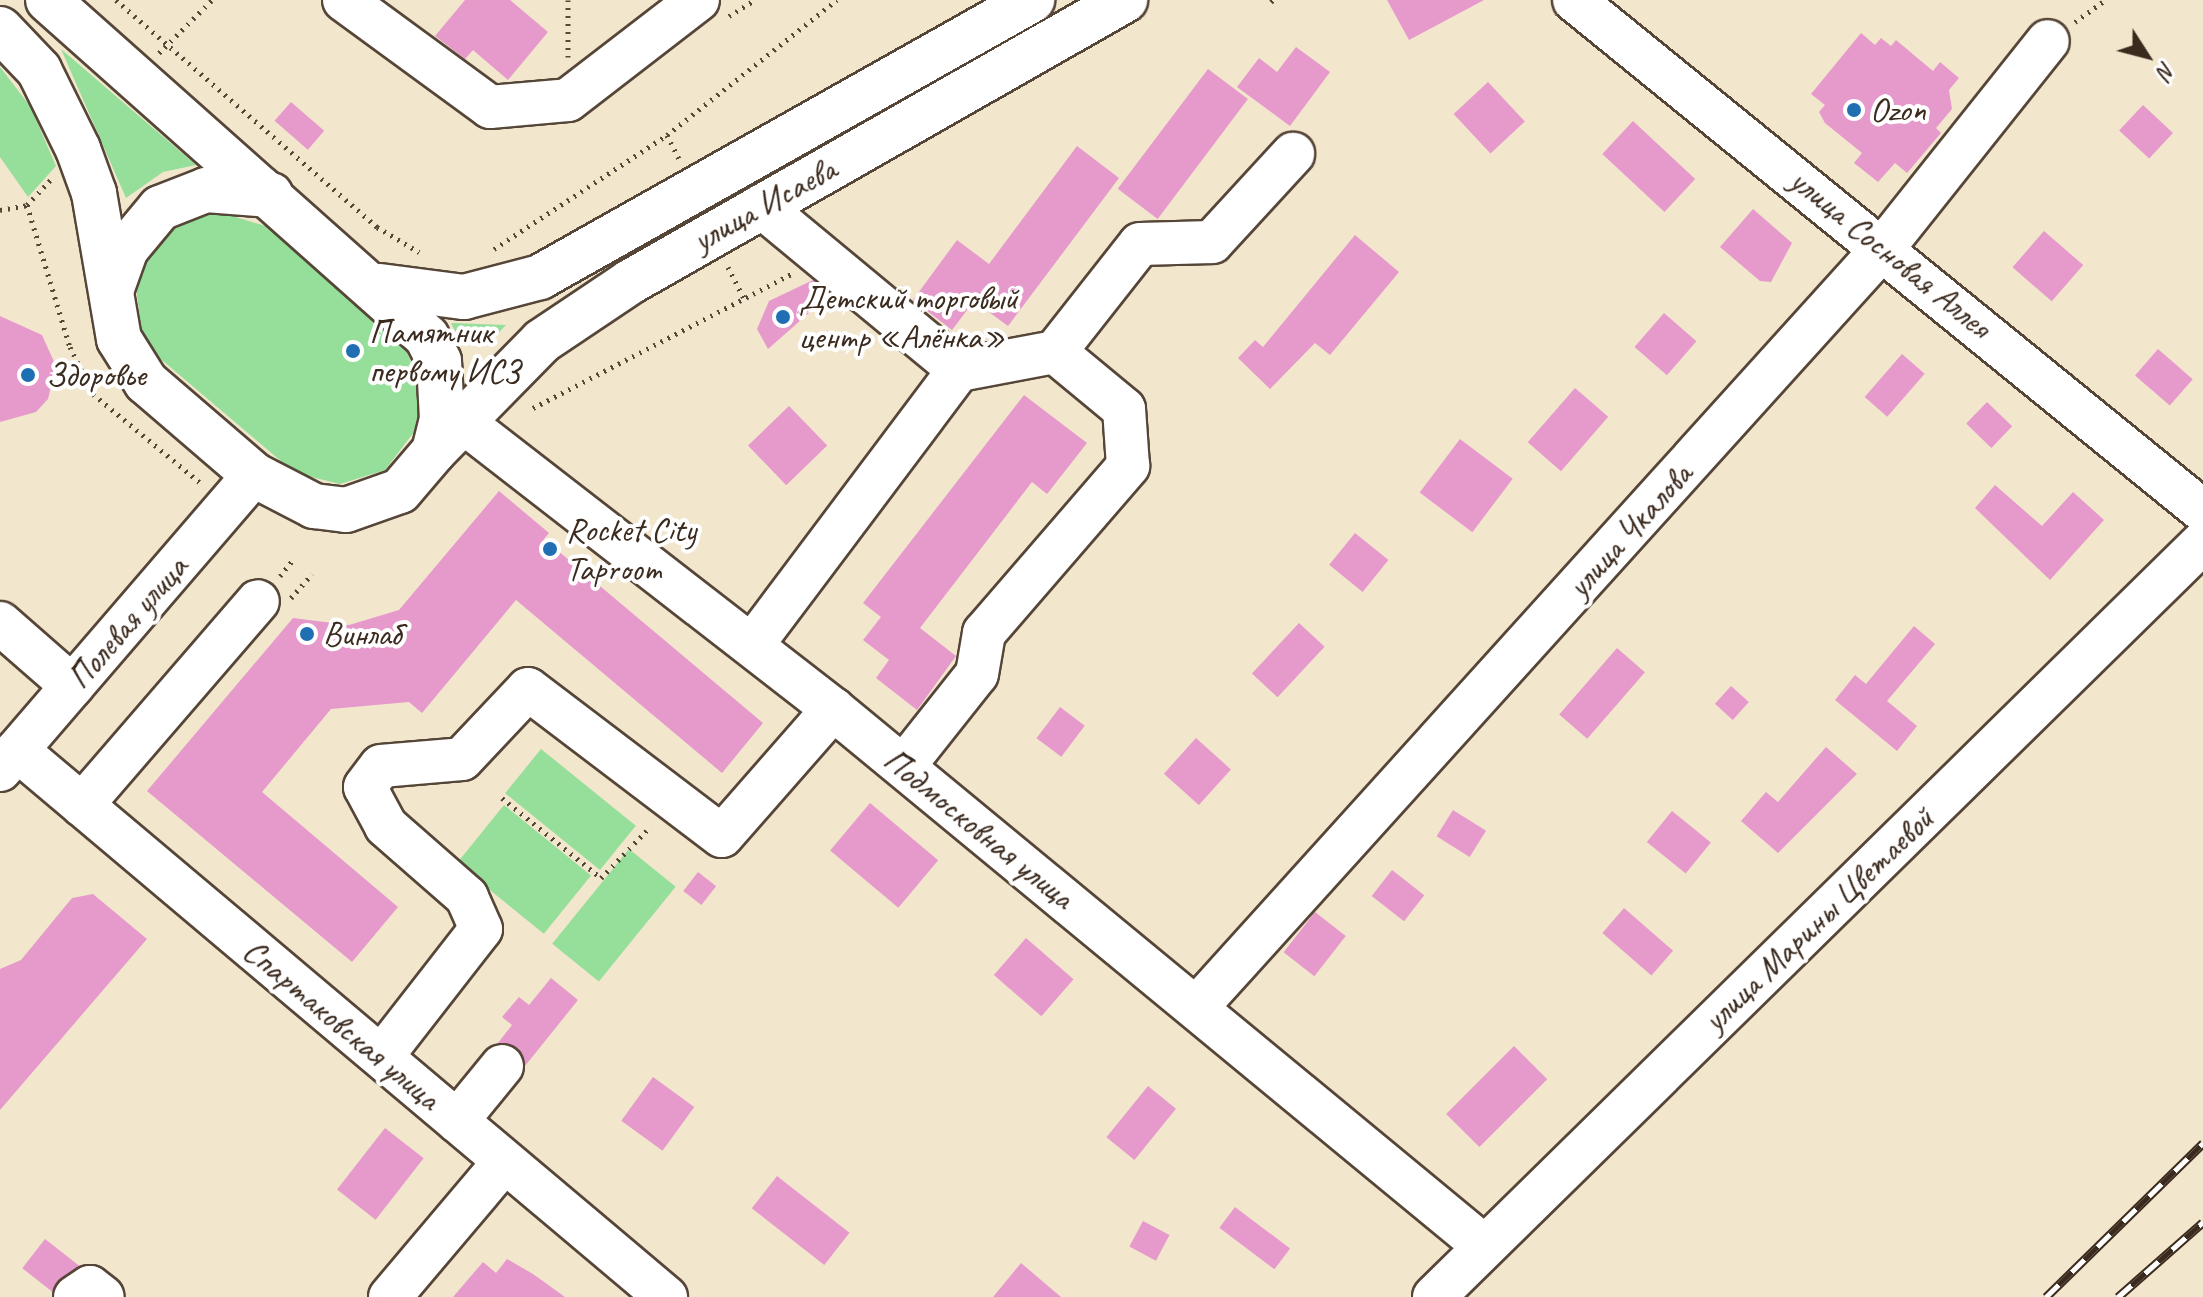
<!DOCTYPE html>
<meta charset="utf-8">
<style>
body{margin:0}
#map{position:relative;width:2203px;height:1297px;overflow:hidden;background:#f2e6cd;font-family:Caveat,sans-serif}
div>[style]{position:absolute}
.green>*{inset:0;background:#95df9b;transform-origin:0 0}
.building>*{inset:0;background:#e69acc;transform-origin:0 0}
.path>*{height:5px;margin-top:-2.5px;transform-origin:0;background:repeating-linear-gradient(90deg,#564638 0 2px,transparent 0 8px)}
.roads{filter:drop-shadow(2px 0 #564638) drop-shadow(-2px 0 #564638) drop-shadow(0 2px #564638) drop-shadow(0 -2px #564638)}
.minor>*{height:42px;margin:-21px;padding:0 21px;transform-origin:21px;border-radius:21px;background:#fff}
.major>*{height:44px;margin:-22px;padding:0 22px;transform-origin:22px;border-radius:22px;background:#fff}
.rail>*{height:9px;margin-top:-4.5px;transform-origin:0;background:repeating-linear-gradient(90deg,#fff 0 18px,#3b2a1e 0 36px);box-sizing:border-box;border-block:2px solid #3b2a1e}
.dots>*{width:22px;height:22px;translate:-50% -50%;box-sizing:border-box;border:4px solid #fff;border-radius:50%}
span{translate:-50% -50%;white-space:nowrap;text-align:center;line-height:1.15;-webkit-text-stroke:8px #fff;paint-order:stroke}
.poi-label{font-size:34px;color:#3b2a1e}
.left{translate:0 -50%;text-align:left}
.street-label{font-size:34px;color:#3b2a1e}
.north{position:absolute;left:2107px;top:16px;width:80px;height:80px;-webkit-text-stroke:6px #fff;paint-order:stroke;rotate:126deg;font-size:22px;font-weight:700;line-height:32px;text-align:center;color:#3b2a1e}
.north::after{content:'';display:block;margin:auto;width:28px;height:36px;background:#3b2a1e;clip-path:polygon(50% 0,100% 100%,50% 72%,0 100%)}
</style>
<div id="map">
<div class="green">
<i style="clip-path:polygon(61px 49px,196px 165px,163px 172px,126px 198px)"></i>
<i style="clip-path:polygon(0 67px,30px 106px,56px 166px,28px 197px,0 157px)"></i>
<i style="clip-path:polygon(219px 212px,272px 228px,402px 341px,423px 390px,414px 432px,385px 470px,340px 484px,295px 473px,156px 355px,142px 334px,136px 287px,144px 261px,178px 224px)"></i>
<i style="clip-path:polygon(451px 323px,506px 325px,488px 344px,456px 333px)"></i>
<i style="left:541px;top:749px;width:122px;height:57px;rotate:39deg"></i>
<i style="left:504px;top:805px;width:112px;height:75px;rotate:39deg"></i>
<i style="left:629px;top:849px;width:60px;height:122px;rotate:39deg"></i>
</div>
<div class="building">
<i style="clip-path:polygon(465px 0,510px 0,548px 32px,508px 80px,473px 50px,465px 59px,435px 36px)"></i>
<i style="clip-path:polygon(1387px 0,1484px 0,1409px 40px)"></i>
<i style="clip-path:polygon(1861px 33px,1875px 45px,1881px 38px,1891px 46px,1896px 40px,1933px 71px,1940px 62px,1959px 78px,1949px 90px,1952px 109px,1936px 128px,1941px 133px,1907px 173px,1895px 163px,1878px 182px,1854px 163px,1862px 153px,1825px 123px,1819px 112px,1825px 105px,1811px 94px)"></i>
<i style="clip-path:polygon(1296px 47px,1330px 72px,1290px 126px,1237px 87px,1259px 58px,1277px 72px)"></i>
<i style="left:1208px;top:69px;width:50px;height:150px;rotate:37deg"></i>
<i style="left:1488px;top:82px;width:54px;height:47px;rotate:47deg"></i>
<i style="left:291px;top:102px;width:44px;height:25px;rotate:41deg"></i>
<i style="left:2143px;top:105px;width:41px;height:35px;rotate:43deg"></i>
<i style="left:1633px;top:121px;width:85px;height:45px;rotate:43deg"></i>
<i style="clip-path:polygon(1077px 146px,1119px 178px,1008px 326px,974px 301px,952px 330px,913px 300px,957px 240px,989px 264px)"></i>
<i style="clip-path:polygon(1753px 209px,1792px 243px,1771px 282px,1760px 281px,1720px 247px)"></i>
<i style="left:2044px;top:231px;width:52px;height:48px;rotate:41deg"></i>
<i style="clip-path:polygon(1355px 235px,1399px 272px,1330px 355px,1315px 343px,1270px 389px,1238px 358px,1255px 340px,1263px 347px)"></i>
<i style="clip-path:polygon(813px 280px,820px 286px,818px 305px,768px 349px,757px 329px,769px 301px)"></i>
<i style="left:1664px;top:313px;width:43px;height:45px;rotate:41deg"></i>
<i style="clip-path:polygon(0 316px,42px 335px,56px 366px,48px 399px,36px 412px,0 422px)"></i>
<i style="left:2158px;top:349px;width:46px;height:35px;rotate:41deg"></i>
<i style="left:1902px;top:354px;width:30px;height:57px;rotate:41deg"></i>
<i style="left:1575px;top:388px;width:44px;height:72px;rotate:41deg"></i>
<i style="clip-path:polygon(1024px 395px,1087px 443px,1047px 494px,1032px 482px,920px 628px,956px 656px,917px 710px,876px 678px,889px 660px,863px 640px,881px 617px,863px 603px)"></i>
<i style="left:1987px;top:402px;width:35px;height:30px;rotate:44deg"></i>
<i style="left:789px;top:406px;width:55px;height:57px;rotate:46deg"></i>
<i style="left:1460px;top:439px;width:66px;height:67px;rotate:37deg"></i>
<i style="clip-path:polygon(1995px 485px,2042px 526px,2073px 492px,2104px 520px,2050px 580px,1975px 508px)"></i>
<i style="clip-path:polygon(499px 491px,549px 533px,544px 539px,763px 723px,722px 773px,516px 600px,422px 713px,409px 702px,331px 709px,262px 792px,398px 907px,352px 962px,147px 791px,293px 618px,349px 625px,399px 610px)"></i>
<i style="left:1355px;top:533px;width:43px;height:41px;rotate:39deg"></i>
<i style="left:1299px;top:623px;width:35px;height:69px;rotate:43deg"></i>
<i style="clip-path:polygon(1914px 626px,1935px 644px,1887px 701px,1917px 726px,1897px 751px,1835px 700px,1855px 675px,1866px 684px)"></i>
<i style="left:1617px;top:648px;width:37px;height:88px;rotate:41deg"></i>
<i style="left:1731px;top:686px;width:24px;height:24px;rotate:42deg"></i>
<i style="left:1060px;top:707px;width:31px;height:39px;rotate:37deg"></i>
<i style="left:1196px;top:738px;width:47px;height:48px;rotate:42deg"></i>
<i style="clip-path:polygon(1826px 747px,1857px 774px,1778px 853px,1741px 821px,1766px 792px,1778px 802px)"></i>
<i style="left:870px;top:803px;width:89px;height:62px;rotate:40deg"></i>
<i style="left:1453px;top:810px;width:39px;height:31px;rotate:32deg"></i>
<i style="left:1672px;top:811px;width:50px;height:40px;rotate:39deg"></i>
<i style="left:1392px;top:870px;width:41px;height:33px;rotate:38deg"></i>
<i style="left:698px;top:872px;width:23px;height:24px;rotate:38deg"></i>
<i style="clip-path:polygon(93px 894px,147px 939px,0 1110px,0 969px,21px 960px,72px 898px)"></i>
<i style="left:1624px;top:908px;width:65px;height:33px;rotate:41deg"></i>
<i style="left:1315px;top:912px;width:39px;height:51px;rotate:38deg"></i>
<i style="left:1026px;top:938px;width:63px;height:49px;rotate:41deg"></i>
<i style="clip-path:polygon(551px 978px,578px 1000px,525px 1066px,518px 1048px,498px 1043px,512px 1025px,502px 1017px,519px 997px,529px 1005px)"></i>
<i style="left:1514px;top:1046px;width:47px;height:96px;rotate:45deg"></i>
<i style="left:653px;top:1077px;width:51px;height:54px;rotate:36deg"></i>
<i style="left:1148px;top:1086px;width:36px;height:66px;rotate:39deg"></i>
<i style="left:385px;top:1128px;width:49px;height:78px;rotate:38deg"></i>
<i style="left:777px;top:1176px;width:92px;height:41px;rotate:38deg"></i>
<i style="left:1235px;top:1207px;width:69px;height:26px;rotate:37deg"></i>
<i style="left:1143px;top:1221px;width:30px;height:29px;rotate:28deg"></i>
<i style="left:45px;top:1239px;width:43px;height:37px;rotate:38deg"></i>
<i style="clip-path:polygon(507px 1259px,533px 1274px,565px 1297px,453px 1297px,483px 1262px,496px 1273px)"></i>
<i style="clip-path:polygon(1021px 1263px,1061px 1297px,993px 1297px)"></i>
</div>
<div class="path">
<i style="left:116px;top:0;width:346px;rotate:41deg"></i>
<i style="left:377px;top:227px;width:49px;rotate:30.8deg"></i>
<i style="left:568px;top:0;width:57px;rotate:90deg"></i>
<i style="left:1271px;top:2px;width:3px;rotate:-45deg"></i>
<i style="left:729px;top:16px;width:31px;rotate:-32deg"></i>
<i style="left:2075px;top:22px;width:37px;rotate:-36deg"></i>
<i style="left:159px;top:53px;width:75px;rotate:-45deg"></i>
<i style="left:667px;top:135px;width:27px;rotate:63deg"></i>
<i style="left:27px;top:205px;width:148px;rotate:73.2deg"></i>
<i style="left:70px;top:347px;width:52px;rotate:63.9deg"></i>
<i style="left:93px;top:394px;width:143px;rotate:39.6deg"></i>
<i style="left:0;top:210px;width:27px;rotate:-10deg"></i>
<i style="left:27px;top:205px;width:35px;rotate:-47deg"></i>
<i style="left:494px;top:249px;width:207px;rotate:-33.4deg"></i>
<i style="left:667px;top:135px;width:217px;rotate:-38.5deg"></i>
<i style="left:728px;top:267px;width:38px;rotate:63deg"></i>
<i style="left:533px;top:408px;width:291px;rotate:-27.4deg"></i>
<i style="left:280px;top:576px;width:21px;rotate:-51deg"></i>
<i style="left:291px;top:598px;width:32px;rotate:-49deg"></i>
<i style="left:502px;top:798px;width:127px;rotate:38.9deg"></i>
<i style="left:601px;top:878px;width:72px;rotate:-46.1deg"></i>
</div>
<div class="roads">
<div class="minor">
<i style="left:344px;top:0;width:181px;rotate:36.2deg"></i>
<i style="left:490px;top:107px;width:78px;rotate:-5.1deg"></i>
<i style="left:568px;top:100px;width:164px;rotate:-37.6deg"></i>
<i style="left:1574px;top:0;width:810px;rotate:39.09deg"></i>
<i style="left:959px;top:370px;width:98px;rotate:-10.6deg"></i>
<i style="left:1055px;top:352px;width:137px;rotate:-51.8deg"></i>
<i style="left:1140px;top:244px;width:72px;rotate:-1.6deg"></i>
<i style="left:1212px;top:242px;width:120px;rotate:-47.4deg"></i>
<i style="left:463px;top:422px;width:468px;rotate:37.8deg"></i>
<i style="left:833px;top:709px;width:844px;rotate:39.52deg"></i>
<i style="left:0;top:623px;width:96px;rotate:41.2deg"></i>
<i style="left:753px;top:644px;width:343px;rotate:-53.1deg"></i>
<i style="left:959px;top:370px;width:257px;rotate:-140.4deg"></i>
<i style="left:17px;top:750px;width:849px;rotate:40.13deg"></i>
<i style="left:904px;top:766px;width:117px;rotate:-51.6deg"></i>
<i style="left:977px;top:674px;width:42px;rotate:-80.3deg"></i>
<i style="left:984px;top:633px;width:221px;rotate:-49.2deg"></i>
<i style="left:1128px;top:466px;width:57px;rotate:-94deg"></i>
<i style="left:1124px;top:409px;width:89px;rotate:-140.4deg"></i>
<i style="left:0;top:770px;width:389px;rotate:-49.3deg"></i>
<i style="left:82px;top:805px;width:269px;rotate:-49.2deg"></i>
<i style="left:1197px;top:1007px;width:1024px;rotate:-47.89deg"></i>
<i style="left:1884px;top:247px;width:263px;rotate:-51.5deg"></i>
<i style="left:382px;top:1056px;width:161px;rotate:-52.1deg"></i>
<i style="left:481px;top:929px;width:35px;rotate:-114deg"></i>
<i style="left:467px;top:897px;width:108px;rotate:-138.8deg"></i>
<i style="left:386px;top:826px;width:44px;rotate:-118.3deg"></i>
<i style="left:365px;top:787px;width:26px;rotate:-53deg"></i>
<i style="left:381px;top:766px;width:81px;rotate:-4.9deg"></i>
<i style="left:462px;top:759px;width:96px;rotate:-46.7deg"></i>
<i style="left:528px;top:689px;width:243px;rotate:37.2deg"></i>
<i style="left:722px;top:836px;width:169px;rotate:-48.8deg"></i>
<i style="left:457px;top:1121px;width:71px;rotate:-50.7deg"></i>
<i style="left:75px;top:1297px;width:18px;rotate:-34deg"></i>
<i style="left:90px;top:1287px;width:16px;rotate:38deg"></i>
<i style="left:390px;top:1297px;width:177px;rotate:-49.8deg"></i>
<i style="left:1434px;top:1297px;width:1078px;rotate:-44.47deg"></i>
</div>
<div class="major">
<i style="left:0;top:29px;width:57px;rotate:46.4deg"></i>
<i style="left:39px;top:70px;width:88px;rotate:63.7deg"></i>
<i style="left:78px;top:149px;width:47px;rotate:70deg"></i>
<i style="left:94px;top:193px;width:148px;rotate:80.3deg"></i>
<i style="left:119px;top:339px;width:51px;rotate:57.9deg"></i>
<i style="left:146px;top:382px;width:143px;rotate:40.7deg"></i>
<i style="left:254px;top:475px;width:68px;rotate:27.3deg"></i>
<i style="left:314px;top:506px;width:32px;rotate:7deg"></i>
<i style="left:346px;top:510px;width:57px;rotate:-19.4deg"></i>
<i style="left:400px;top:491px;width:52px;rotate:-49.6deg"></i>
<i style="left:434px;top:451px;width:32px;rotate:-76deg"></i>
<i style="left:442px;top:420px;width:59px;rotate:-92.9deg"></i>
<i style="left:439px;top:361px;width:27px;rotate:-117deg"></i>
<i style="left:427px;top:337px;width:507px;rotate:-138.36deg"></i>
<i style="left:380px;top:286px;width:85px;rotate:7.5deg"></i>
<i style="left:464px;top:297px;width:79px;rotate:-14.7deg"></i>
<i style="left:540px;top:277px;width:565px;rotate:-29.38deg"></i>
<i style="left:112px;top:288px;width:41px;rotate:-70.3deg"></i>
<i style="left:126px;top:249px;width:53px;rotate:-50.3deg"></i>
<i style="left:160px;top:208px;width:49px;rotate:-21.4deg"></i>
<i style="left:206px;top:190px;width:65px;rotate:4.4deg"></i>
<i style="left:434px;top:451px;width:154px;rotate:-45.5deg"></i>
<i style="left:542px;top:341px;width:106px;rotate:-33.8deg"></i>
<i style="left:630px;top:282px;width:570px;rotate:-29.67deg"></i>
</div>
</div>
<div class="rail">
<i style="left:2046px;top:1297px;width:220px;rotate:-44.4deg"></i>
<i style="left:2118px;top:1297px;width:113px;rotate:-41.4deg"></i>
</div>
<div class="dots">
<i style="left:1854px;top:110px;background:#1f6fb2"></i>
<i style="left:783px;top:317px;background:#1f6fb2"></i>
<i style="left:353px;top:351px;background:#1f6fb2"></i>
<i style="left:28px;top:375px;background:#1f6fb2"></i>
<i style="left:550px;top:549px;background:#1f6fb2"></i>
<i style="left:307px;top:634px;background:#1f6fb2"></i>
</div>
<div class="poi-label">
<span class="left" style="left:1870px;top:110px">Ozon</span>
<span class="left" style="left:799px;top:317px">Детский торговый<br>центр «Алёнка»</span>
<span class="left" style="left:369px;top:351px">Памятник<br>первому ИСЗ</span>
<span class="left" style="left:46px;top:375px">Здоровье</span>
<span class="left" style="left:566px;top:549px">Rocket City<br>Taproom</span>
<span class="left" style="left:323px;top:634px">Винлаб</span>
</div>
<div class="street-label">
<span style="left:764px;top:204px;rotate:-29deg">улица Исаева</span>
<span style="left:1891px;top:253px;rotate:39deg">улица Сосновая Аллея</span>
<span style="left:1629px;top:530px;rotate:-48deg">улица Чкалова</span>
<span style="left:127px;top:622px;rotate:-49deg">Полевая улица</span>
<span style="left:979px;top:828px;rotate:39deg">Подмосковная улица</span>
<span style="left:1818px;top:919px;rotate:-44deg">улица Марины Цветаевой</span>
<span style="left:342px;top:1024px;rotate:40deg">Спартаковская улица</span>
</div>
<div class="north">N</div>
</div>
